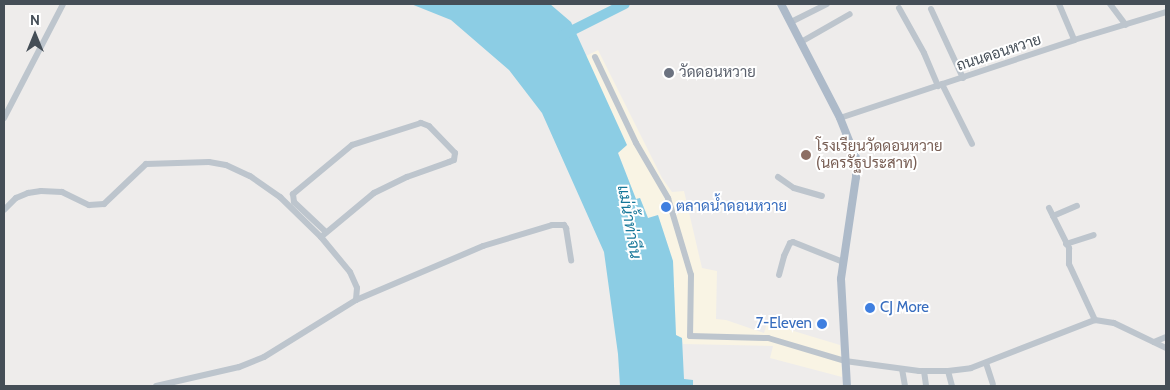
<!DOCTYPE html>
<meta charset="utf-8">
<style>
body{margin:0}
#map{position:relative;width:1170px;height:390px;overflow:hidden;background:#eeeceb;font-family:Cabin,Sarabun,sans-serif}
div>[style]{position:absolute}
.commercial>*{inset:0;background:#f9f4e4}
.water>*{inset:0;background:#8ccde4}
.river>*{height:10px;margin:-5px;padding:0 5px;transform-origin:5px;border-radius:5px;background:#8ccde4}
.minor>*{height:6px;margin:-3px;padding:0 3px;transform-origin:3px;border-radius:3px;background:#bdc5cd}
.major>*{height:8px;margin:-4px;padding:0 4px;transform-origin:4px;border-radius:4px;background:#adbac9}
.dots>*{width:14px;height:14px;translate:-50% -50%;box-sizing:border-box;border:2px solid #fff;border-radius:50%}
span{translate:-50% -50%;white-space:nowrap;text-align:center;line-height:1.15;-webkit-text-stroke:4px #fff;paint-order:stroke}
.street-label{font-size:15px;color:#454e57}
.worship-label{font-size:15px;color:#5b616d}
.left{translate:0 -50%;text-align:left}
.education-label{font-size:15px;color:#785e54}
.shop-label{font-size:15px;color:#366cbe}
.right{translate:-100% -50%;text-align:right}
.water-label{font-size:16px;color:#167799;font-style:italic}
.frame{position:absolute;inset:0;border:5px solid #454e57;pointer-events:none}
.north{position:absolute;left:10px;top:10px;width:50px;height:50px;-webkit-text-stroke:4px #fff;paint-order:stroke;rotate:0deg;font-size:14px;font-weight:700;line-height:20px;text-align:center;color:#454e57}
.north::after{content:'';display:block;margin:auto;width:18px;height:22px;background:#454e57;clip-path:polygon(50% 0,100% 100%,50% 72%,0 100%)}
</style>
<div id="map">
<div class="commercial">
<i style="clip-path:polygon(598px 50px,662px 178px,672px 192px,684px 191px,702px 268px,717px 271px,716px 319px,726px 320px,764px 333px,767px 323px,840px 345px,842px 377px,770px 358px,773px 346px,683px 344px,682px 338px,676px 335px,673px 261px,658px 215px,648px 218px,640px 198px,636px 200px,618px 152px,586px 56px)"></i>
</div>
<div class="water">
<i style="clip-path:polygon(411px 4px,550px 4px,571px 22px,627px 145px,618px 153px,636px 199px,640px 198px,648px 218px,658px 215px,673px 261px,676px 335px,682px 338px,684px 379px,693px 380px,693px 386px,620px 386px,618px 354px,604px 252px,542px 113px,509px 70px,451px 20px)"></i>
</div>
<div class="river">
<i style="left:563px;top:35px;width:69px;rotate:-26.6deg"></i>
</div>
<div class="minor">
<i style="left:1059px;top:4px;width:39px;rotate:67deg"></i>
<i style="left:1110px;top:4px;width:26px;rotate:53deg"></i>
<i style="left:899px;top:8px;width:51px;rotate:60.9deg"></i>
<i style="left:924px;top:53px;width:36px;rotate:67deg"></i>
<i style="left:931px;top:9px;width:76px;rotate:65.1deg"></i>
<i style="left:791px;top:22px;width:40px;rotate:-26.6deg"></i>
<i style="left:801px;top:42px;width:56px;rotate:-29.7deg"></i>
<i style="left:595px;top:57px;width:95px;rotate:64.5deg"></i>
<i style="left:636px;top:143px;width:64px;rotate:59.8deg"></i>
<i style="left:668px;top:198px;width:80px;rotate:73.4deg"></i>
<i style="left:691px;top:275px;width:61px;rotate:90.9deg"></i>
<i style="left:690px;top:336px;width:78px;rotate:1.5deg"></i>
<i style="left:768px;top:338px;width:80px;rotate:16.6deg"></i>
<i style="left:845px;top:361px;width:75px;rotate:7.7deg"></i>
<i style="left:919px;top:371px;width:29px"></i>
<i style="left:948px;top:371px;width:23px;rotate:-7deg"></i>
<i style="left:971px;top:368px;width:133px;rotate:-21.2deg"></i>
<i style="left:1095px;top:320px;width:19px;rotate:9deg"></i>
<i style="left:1114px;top:323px;width:58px;rotate:25.7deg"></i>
<i style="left:942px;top:84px;width:67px;rotate:63.4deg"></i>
<i style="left:4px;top:118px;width:128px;rotate:-62.6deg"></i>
<i style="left:840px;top:118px;width:247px;rotate:-18.4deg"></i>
<i style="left:1074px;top:40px;width:96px;rotate:-16.9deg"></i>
<i style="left:778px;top:177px;width:19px;rotate:35deg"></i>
<i style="left:794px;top:188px;width:29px;rotate:16deg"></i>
<i style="left:1049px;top:208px;width:45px;rotate:63.4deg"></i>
<i style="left:1069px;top:248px;width:16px;rotate:90deg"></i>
<i style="left:1069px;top:264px;width:62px;rotate:65.1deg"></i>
<i style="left:4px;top:210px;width:17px;rotate:-45deg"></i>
<i style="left:16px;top:198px;width:13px;rotate:-23deg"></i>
<i style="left:28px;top:193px;width:13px;rotate:-9deg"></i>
<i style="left:41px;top:191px;width:21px;rotate:3deg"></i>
<i style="left:62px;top:192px;width:30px;rotate:26deg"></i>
<i style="left:89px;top:205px;width:15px;rotate:-4deg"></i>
<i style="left:104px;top:204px;width:58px;rotate:-43.6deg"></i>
<i style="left:146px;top:164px;width:63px;rotate:-1.8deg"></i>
<i style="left:209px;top:162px;width:17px;rotate:10deg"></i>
<i style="left:226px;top:165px;width:26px;rotate:25deg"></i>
<i style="left:250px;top:176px;width:37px;rotate:35deg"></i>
<i style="left:280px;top:197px;width:57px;rotate:44.3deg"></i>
<i style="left:321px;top:237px;width:45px;rotate:50.4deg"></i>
<i style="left:350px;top:272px;width:17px;rotate:66deg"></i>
<i style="left:357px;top:288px;width:12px;rotate:95deg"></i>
<i style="left:356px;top:300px;width:108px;rotate:148.2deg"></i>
<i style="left:264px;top:357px;width:27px;rotate:158deg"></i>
<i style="left:239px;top:367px;width:85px;rotate:167.1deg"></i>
<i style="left:1053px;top:216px;width:26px;rotate:-23deg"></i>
<i style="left:321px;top:237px;width:69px;rotate:-39.7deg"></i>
<i style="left:374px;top:193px;width:37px;rotate:-26deg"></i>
<i style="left:407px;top:177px;width:45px;rotate:-19.7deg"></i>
<i style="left:449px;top:162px;width:5px;rotate:-22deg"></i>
<i style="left:454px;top:160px;width:7px;rotate:-82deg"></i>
<i style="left:455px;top:153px;width:37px;rotate:-134deg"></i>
<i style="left:429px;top:126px;width:9px;rotate:-159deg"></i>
<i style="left:421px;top:123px;width:72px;rotate:162.3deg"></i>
<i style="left:352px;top:145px;width:77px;rotate:140.3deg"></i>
<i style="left:293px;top:194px;width:8px;rotate:83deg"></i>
<i style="left:294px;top:202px;width:44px;rotate:43.2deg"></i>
<i style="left:1066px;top:244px;width:29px;rotate:-18deg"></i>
<i style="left:779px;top:275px;width:20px;rotate:-75deg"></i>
<i style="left:784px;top:256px;width:14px;rotate:-65deg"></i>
<i style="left:790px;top:243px;width:3px;rotate:-18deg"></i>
<i style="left:793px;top:242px;width:54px;rotate:21.8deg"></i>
<i style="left:356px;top:300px;width:138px;rotate:-23deg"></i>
<i style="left:483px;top:246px;width:72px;rotate:-16.9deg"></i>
<i style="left:552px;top:225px;width:12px"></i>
<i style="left:564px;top:225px;width:4px;rotate:56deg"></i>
<i style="left:566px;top:228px;width:33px;rotate:81deg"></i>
<i style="left:1154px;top:342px;width:13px;rotate:-23deg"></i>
<i style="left:986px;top:363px;width:22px;rotate:72deg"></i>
<i style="left:902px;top:369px;width:17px;rotate:80deg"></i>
<i style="left:924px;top:371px;width:15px;rotate:82deg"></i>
<i style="left:948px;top:371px;width:16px;rotate:75deg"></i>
</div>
<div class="major">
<i style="left:781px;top:4px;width:128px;rotate:62.6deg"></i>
<i style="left:840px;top:118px;width:43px;rotate:68.2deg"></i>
<i style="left:856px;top:158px;width:19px;rotate:90deg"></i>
<i style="left:856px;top:177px;width:103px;rotate:98.4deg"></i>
<i style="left:841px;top:279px;width:107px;rotate:86.8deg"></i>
</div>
<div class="dots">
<i style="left:669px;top:73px;background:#6b7280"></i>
<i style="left:806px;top:155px;background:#8d6e63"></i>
<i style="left:666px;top:207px;background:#3f7fe0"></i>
<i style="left:870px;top:308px;background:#3f7fe0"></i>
<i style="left:822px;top:324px;background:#3f7fe0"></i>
</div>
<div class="street-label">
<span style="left:999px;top:53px;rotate:-18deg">ถนนดอนหวาย</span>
</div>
<div class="worship-label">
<span class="left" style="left:679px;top:73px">วัดดอนหวาย</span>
</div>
<div class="education-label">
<span class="left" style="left:816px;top:155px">โรงเรียนวัดดอนหวาย<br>(นครรัฐประสาท)</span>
</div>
<div class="shop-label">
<span class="left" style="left:676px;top:207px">ตลาดน้ำดอนหวาย</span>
<span class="left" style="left:880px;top:308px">CJ More</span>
<span class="right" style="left:812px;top:324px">7-Eleven</span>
</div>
<div class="water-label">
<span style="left:629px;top:222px;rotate:80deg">แม่น้ำท่าจีน</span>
</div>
<div class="frame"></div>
<div class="north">N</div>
</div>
